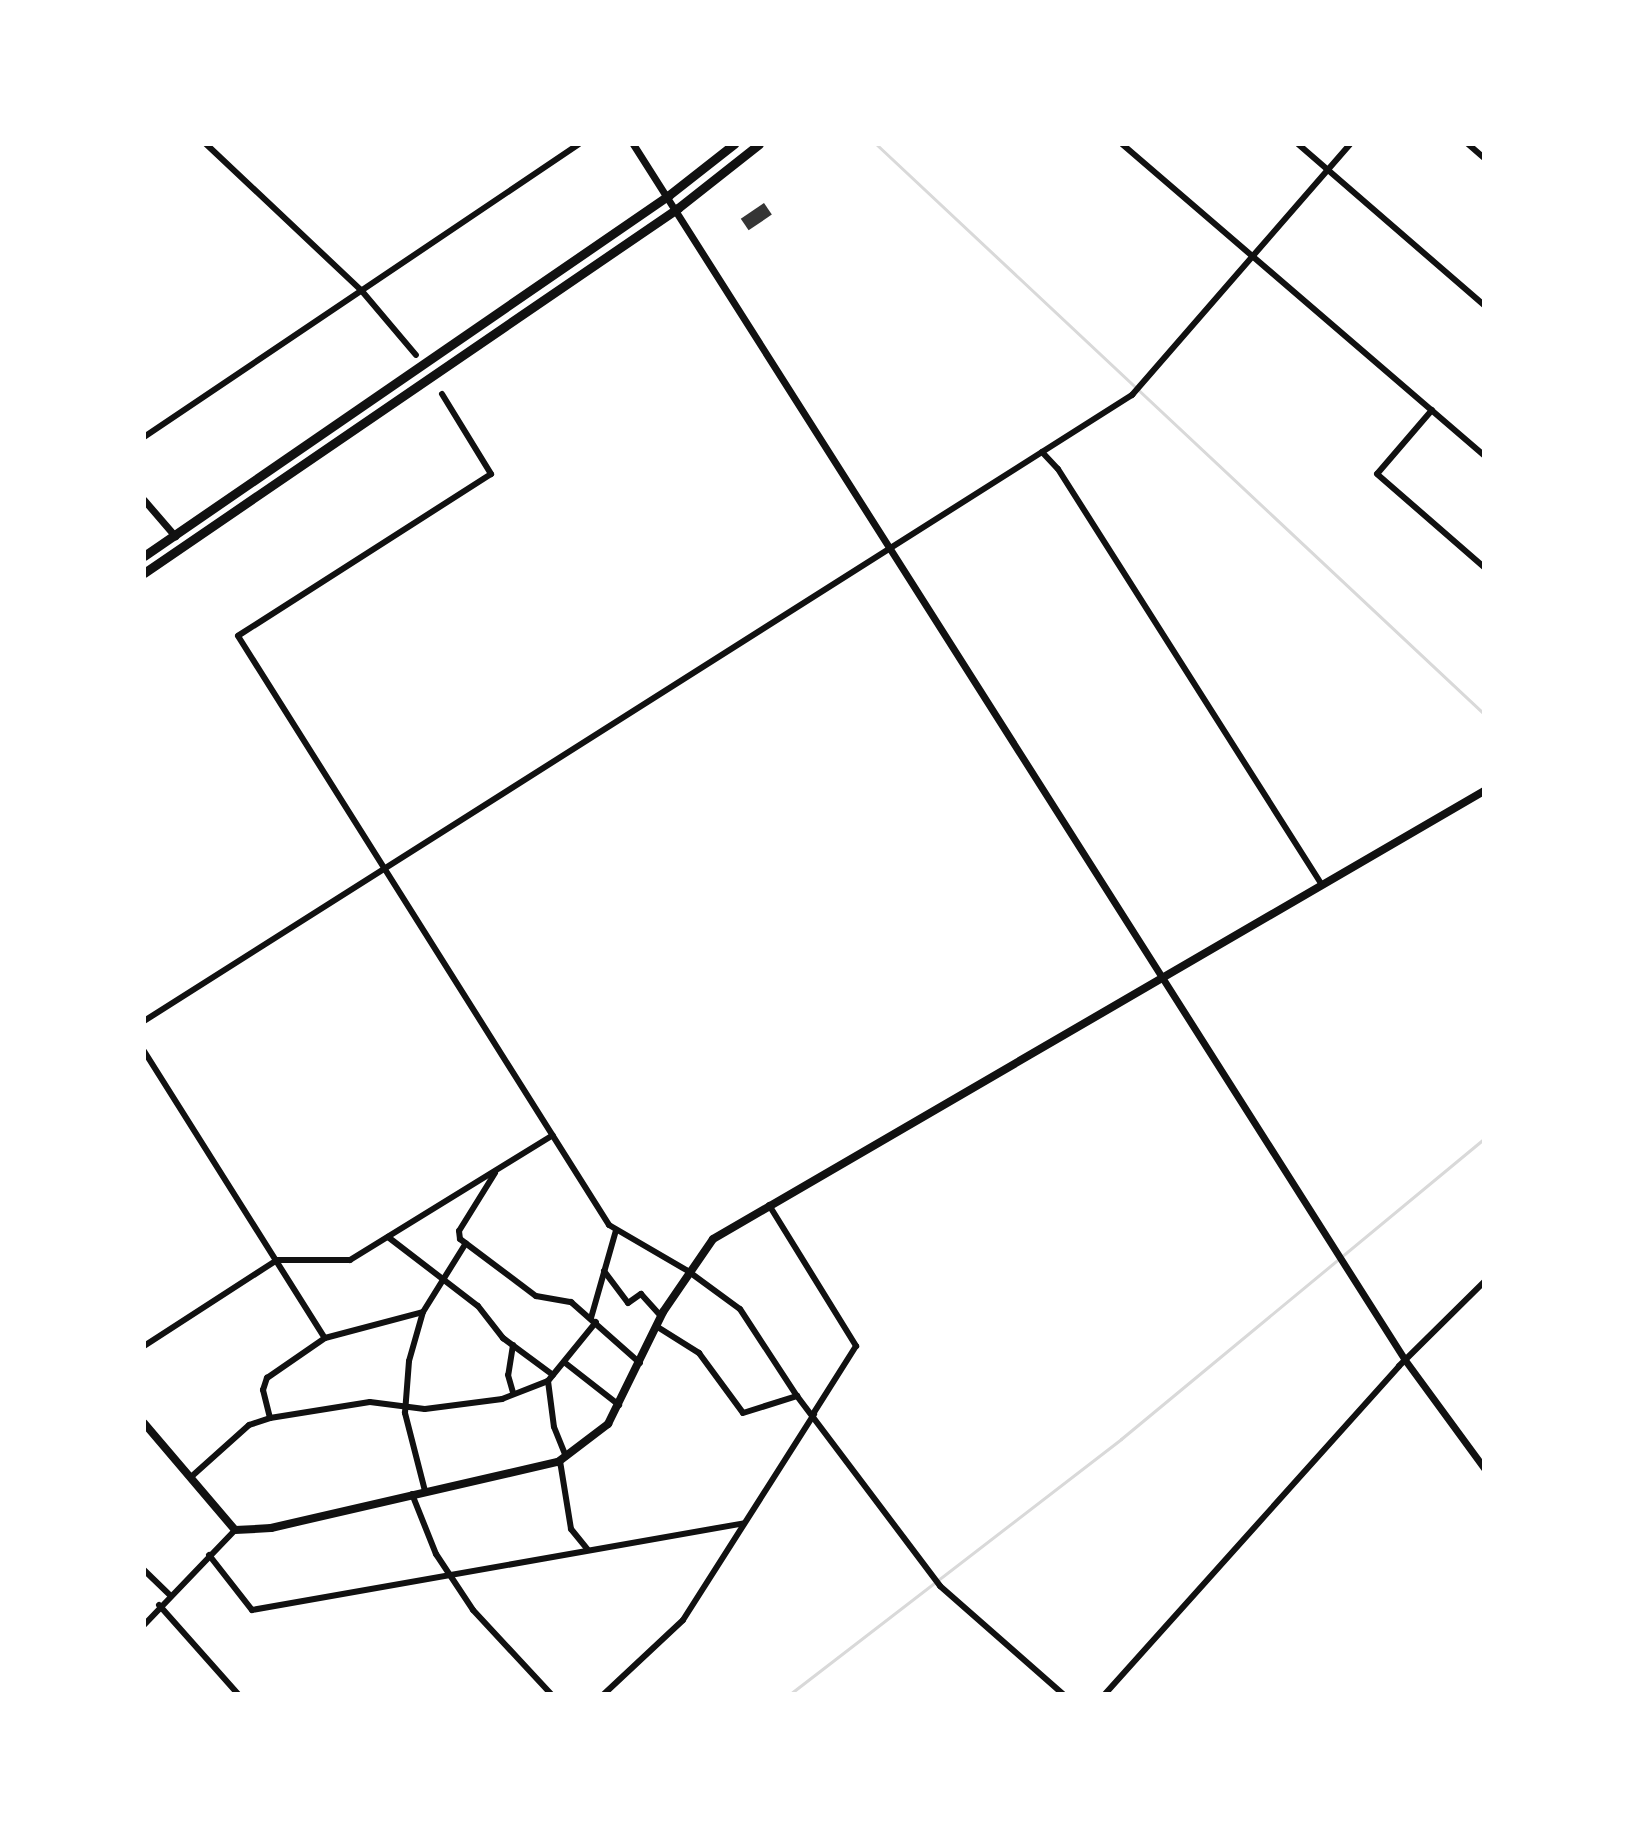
<!DOCTYPE html>
<style>
body{margin:0}
#map{position:relative;width:1628px;height:1838px;overflow:hidden;background:#fff;font-family:"Fira Sans Condensed",sans-serif}
div>[style]{position:absolute}
.stream>*{height:3px;margin:-1.5px;padding:0 1.5px;transform-origin:1.5px;border-radius:1.5px;background:#d9d9d9}
.building>*{inset:0;background:#353535;transform-origin:0 0}
.minor>*{height:6px;margin:-3px;padding:0 3px;transform-origin:3px;border-radius:3px;background:#111}
.tertiary>*{height:7px;margin:-3.5px;padding:0 3.5px;transform-origin:3.5px;border-radius:3.5px;background:#111}
.secondary>*{height:8px;margin:-4px;padding:0 4px;transform-origin:4px;border-radius:4px;background:#111}
.trunk>*{height:9px;margin:-4.5px;padding:0 4.5px;transform-origin:4.5px;border-radius:4.5px;background:#111}
span{translate:-50% -50%;white-space:nowrap;text-align:center;line-height:1.15;-webkit-text-stroke:6px #fff;paint-order:stroke}
.frame{position:absolute;inset:0;border:146px solid #fff;pointer-events:none}
</style>
<div id="map">
<div class="stream">
<i style="left:876px;top:144px;width:833px;rotate:43.15deg"></i>
<i style="left:790px;top:1694px;width:418px;rotate:-37.6deg"></i>
<i style="left:1121px;top:1439px;width:471px;rotate:-39.6deg"></i>
</div>
<div class="building">
<i style="left:764px;top:203px;width:14px;height:28px;rotate:56deg"></i>
</div>
<div class="minor">
<i style="left:206px;top:144px;width:213px;rotate:43.3deg"></i>
<i style="left:361px;top:290px;width:85px;rotate:49.8deg"></i>
<i style="left:1122px;top:144px;width:477px;rotate:40.7deg"></i>
<i style="left:1298px;top:144px;width:246px;rotate:40.9deg"></i>
<i style="left:1468px;top:144px;width:21px;rotate:41deg"></i>
<i style="left:442px;top:394px;width:94px;rotate:58.5deg"></i>
<i style="left:491px;top:474px;width:300px;rotate:147.4deg"></i>
<i style="left:238px;top:636px;width:696px;rotate:57.79deg"></i>
<i style="left:609px;top:1225px;width:91px;rotate:30.2deg"></i>
<i style="left:688px;top:1271px;width:64px;rotate:36.2deg"></i>
<i style="left:740px;top:1309px;width:104px;rotate:56.8deg"></i>
<i style="left:797px;top:1396px;width:238px;rotate:53deg"></i>
<i style="left:940px;top:1586px;width:164px;rotate:41.3deg"></i>
<i style="left:1432px;top:410px;width:84px;rotate:130.7deg"></i>
<i style="left:1377px;top:474px;width:142px;rotate:41deg"></i>
<i style="left:144px;top:437px;width:524px;rotate:-33.96deg"></i>
<i style="left:1042px;top:452px;width:23px;rotate:47deg"></i>
<i style="left:1058px;top:469px;width:493px;rotate:57.6deg"></i>
<i style="left:144px;top:1021px;width:1170px;rotate:-32.36deg"></i>
<i style="left:1132px;top:395px;width:332px;rotate:-49deg"></i>
<i style="left:144px;top:1051px;width:339px;rotate:57.8deg"></i>
<i style="left:495px;top:1173px;width:68px;rotate:121.8deg"></i>
<i style="left:459px;top:1231px;width:8px;rotate:83deg"></i>
<i style="left:460px;top:1239px;width:95px;rotate:36.9deg"></i>
<i style="left:536px;top:1296px;width:36px;rotate:10deg"></i>
<i style="left:571px;top:1302px;width:92px;rotate:41.5deg"></i>
<i style="left:769px;top:1205px;width:166px;rotate:58.3deg"></i>
<i style="left:856px;top:1346px;width:80px;rotate:122.3deg"></i>
<i style="left:388px;top:1237px;width:113px;rotate:37.5deg"></i>
<i style="left:478px;top:1306px;width:41px;rotate:52deg"></i>
<i style="left:503px;top:1338px;width:62px;rotate:36.5deg"></i>
<i style="left:604px;top:1271px;width:40px;rotate:53deg"></i>
<i style="left:628px;top:1303px;width:16px;rotate:-35deg"></i>
<i style="left:641px;top:1294px;width:30px;rotate:48deg"></i>
<i style="left:591px;top:1318px;width:91px;rotate:-74.1deg"></i>
<i style="left:656px;top:1326px;width:51px;rotate:32.1deg"></i>
<i style="left:699px;top:1353px;width:74px;rotate:53.7deg"></i>
<i style="left:743px;top:1413px;width:57px;rotate:-17.5deg"></i>
<i style="left:513px;top:1345px;width:30px;rotate:99deg"></i>
<i style="left:508px;top:1375px;width:19px;rotate:74deg"></i>
<i style="left:144px;top:1346px;width:158px;rotate:-32.9deg"></i>
<i style="left:277px;top:1260px;width:73px"></i>
<i style="left:350px;top:1260px;width:238px;rotate:-31.6deg"></i>
<i style="left:564px;top:1362px;width:70px;rotate:38deg"></i>
<i style="left:548px;top:1381px;width:46px;rotate:82.6deg"></i>
<i style="left:554px;top:1427px;width:32px;rotate:68deg"></i>
<i style="left:270px;top:1418px;width:29px;rotate:-104deg"></i>
<i style="left:263px;top:1390px;width:13px;rotate:-72deg"></i>
<i style="left:267px;top:1378px;width:70px;rotate:-34.6deg"></i>
<i style="left:325px;top:1338px;width:101px;rotate:-14.9deg"></i>
<i style="left:560px;top:1461px;width:69px;rotate:80.8deg"></i>
<i style="left:571px;top:1529px;width:26px;rotate:51deg"></i>
<i style="left:191px;top:1477px;width:78px;rotate:-41.9deg"></i>
<i style="left:249px;top:1425px;width:22px;rotate:-18deg"></i>
<i style="left:270px;top:1418px;width:101px;rotate:-9.1deg"></i>
<i style="left:370px;top:1402px;width:55px;rotate:7.3deg"></i>
<i style="left:425px;top:1409px;width:78px;rotate:-7.4deg"></i>
<i style="left:502px;top:1399px;width:49px;rotate:-21.4deg"></i>
<i style="left:548px;top:1381px;width:76px;rotate:-50.9deg"></i>
<i style="left:425px;top:1491px;width:81px;rotate:-104.4deg"></i>
<i style="left:405px;top:1413px;width:52px;rotate:-85.6deg"></i>
<i style="left:409px;top:1361px;width:51px;rotate:-74.1deg"></i>
<i style="left:423px;top:1312px;width:81px;rotate:-58.1deg"></i>
<i style="left:412px;top:1494px;width:65px;rotate:68.2deg"></i>
<i style="left:436px;top:1554px;width:67px;rotate:56.5deg"></i>
<i style="left:473px;top:1610px;width:115px;rotate:47.1deg"></i>
<i style="left:209px;top:1555px;width:70px;rotate:52deg"></i>
<i style="left:252px;top:1610px;width:499px;rotate:-10deg"></i>
<i style="left:144px;top:1570px;width:35px;rotate:44deg"></i>
<i style="left:159px;top:1605px;width:119px;rotate:48.4deg"></i>
<i style="left:144px;top:1625px;width:132px;rotate:-46.2deg"></i>
<i style="left:604px;top:1694px;width:108px;rotate:-43.1deg"></i>
<i style="left:683px;top:1620px;width:244px;rotate:-57.5deg"></i>
<i style="left:1105px;top:1694px;width:440px;rotate:-48.1deg"></i>
<i style="left:1399px;top:1366px;width:120px;rotate:-44.7deg"></i>
</div>
<div class="tertiary">
<i style="left:633px;top:144px;width:1440px;rotate:57.59deg"></i>
<i style="left:1405px;top:1360px;width:134px;rotate:53.8deg"></i>
<i style="left:144px;top:500px;width:48px;rotate:49.3deg"></i>
</div>
<div class="secondary">
<i style="left:144px;top:1423px;width:140px;rotate:49.6deg"></i>
<i style="left:235px;top:1530px;width:36px;rotate:-3deg"></i>
<i style="left:271px;top:1528px;width:294px;rotate:-13deg"></i>
<i style="left:558px;top:1462px;width:63px;rotate:-37.2deg"></i>
<i style="left:608px;top:1424px;width:125px;rotate:-63.8deg"></i>
<i style="left:663px;top:1312px;width:88px;rotate:-55.6deg"></i>
<i style="left:713px;top:1239px;width:892px;rotate:-30.16deg"></i>
</div>
<div class="trunk">
<i style="left:144px;top:556px;width:637px;rotate:-34.51deg"></i>
<i style="left:669px;top:195px;width:83px;rotate:-38.1deg"></i>
<i style="left:144px;top:573px;width:647px;rotate:-34.35deg"></i>
<i style="left:678px;top:208px;width:103px;rotate:-38.3deg"></i>
</div>
<div class="frame"></div>
</div>
